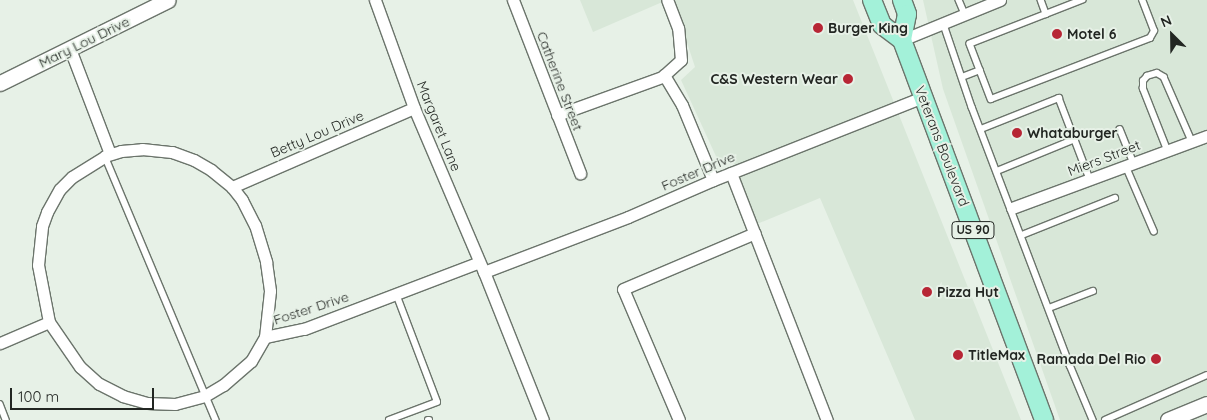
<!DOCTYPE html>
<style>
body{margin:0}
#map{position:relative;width:1207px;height:420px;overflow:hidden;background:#e7f1e7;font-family:Quicksand,sans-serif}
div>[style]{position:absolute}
.built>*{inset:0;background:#d8e7d8}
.roads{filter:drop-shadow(1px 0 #6b746b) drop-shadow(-1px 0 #6b746b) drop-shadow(0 1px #6b746b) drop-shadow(0 -1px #6b746b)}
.lane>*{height:5.5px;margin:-2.75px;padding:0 2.75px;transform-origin:2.75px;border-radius:2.75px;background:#fff}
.street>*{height:11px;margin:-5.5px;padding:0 5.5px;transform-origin:5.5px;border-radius:5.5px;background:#fff}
.secondary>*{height:15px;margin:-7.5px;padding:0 7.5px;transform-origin:7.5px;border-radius:7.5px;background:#fff}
.primary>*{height:18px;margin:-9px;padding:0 9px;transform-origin:9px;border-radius:9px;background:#a3f1d9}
.dots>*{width:14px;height:14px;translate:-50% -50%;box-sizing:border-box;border:2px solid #e7f1e7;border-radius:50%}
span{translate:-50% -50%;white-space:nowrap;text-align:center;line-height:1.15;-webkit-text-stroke:4px #e7f1e7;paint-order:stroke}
.shield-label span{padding:1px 4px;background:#e7f1e7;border:1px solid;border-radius:4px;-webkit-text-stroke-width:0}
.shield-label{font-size:12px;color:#222622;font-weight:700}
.poi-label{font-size:14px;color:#222622;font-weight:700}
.left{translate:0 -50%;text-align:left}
.right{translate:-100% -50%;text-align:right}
.street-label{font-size:14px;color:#222622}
.north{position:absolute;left:1147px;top:10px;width:50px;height:50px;-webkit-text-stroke:4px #e7f1e7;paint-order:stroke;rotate:337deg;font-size:14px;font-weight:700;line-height:20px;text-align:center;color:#222622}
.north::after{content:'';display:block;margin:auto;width:18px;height:22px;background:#222622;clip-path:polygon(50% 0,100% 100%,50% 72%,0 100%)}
.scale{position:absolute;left:10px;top:388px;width:144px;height:22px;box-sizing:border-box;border:2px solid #222622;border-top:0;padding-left:6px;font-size:15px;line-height:18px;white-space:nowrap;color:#222622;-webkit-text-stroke:4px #e7f1e7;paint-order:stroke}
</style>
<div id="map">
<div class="built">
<i style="clip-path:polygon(580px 0,667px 0,593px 32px)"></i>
<i style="clip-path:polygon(673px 0,853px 0,1021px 420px,915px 420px,820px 198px,757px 224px,733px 161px,720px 165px,681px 80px,695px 67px)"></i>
<i style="clip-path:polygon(923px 0,1207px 0,1207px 420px,1060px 420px,943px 89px)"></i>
</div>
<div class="roads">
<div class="lane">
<i style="left:959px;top:0;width:15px;rotate:67deg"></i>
<i style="left:1041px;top:0;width:15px;rotate:70deg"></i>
<i style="left:1083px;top:0;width:121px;rotate:158.7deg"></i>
<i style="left:970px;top:44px;width:59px;rotate:69.1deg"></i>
<i style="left:991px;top:99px;width:170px;rotate:-21deg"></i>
<i style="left:1150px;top:38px;width:8px;rotate:-60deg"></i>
<i style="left:1154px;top:31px;width:33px;rotate:-111deg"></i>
<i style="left:943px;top:22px;width:90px;rotate:71.2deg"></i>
<i style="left:972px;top:107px;width:276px;rotate:69.2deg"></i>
<i style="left:1070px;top:365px;width:60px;rotate:67.3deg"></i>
<i style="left:962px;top:77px;width:19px;rotate:-21deg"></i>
<i style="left:981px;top:129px;width:84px;rotate:-21.7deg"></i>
<i style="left:1059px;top:98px;width:87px;rotate:69.1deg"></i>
<i style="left:1120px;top:129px;width:37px;rotate:68deg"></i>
<i style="left:1167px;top:150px;width:66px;rotate:-111.5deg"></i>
<i style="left:1143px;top:89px;width:8px;rotate:-90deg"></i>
<i style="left:1143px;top:81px;width:6px;rotate:-51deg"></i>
<i style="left:1147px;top:76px;width:10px;rotate:-17deg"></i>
<i style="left:1157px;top:73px;width:8px;rotate:30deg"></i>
<i style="left:1164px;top:77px;width:70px;rotate:66.4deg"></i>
<i style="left:105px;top:156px;width:286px;rotate:67.2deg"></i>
<i style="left:1126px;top:166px;width:71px;rotate:66.7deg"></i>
<i style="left:997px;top:171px;width:84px;rotate:-22.3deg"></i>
<i style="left:1022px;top:235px;width:100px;rotate:-21.7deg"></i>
<i style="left:1049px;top:308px;width:47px;rotate:-21.1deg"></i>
<i style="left:0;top:404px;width:17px;rotate:69deg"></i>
<i style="left:389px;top:420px;width:51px;rotate:-20.6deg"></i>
<i style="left:437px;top:402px;width:116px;rotate:-110.8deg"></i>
<i style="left:428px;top:420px;width:1px"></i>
<i style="left:1105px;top:420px;width:111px;rotate:-23.8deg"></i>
</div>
<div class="street">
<i style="left:375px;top:0;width:115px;rotate:70.1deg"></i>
<i style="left:414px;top:108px;width:178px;rotate:66.9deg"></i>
<i style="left:484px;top:272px;width:159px;rotate:68.3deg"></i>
<i style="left:513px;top:0;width:186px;rotate:68.8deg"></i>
<i style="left:902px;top:40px;width:106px;rotate:-22.2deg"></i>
<i style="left:70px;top:49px;width:112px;rotate:69.1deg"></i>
<i style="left:664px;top:75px;width:35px;rotate:59deg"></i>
<i style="left:682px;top:105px;width:81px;rotate:67.5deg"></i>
<i style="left:557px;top:115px;width:112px;rotate:-19.9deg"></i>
<i style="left:662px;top:77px;width:25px;rotate:-42deg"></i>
<i style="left:681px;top:60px;width:32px;rotate:-95deg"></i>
<i style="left:678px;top:28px;width:30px;rotate:-111deg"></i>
<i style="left:142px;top:149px;width:30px;rotate:6deg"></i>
<i style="left:172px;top:152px;width:23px;rotate:20deg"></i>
<i style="left:194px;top:160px;width:20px;rotate:30deg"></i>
<i style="left:211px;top:170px;width:27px;rotate:39deg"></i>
<i style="left:232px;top:187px;width:16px;rotate:52deg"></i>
<i style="left:242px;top:200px;width:28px;rotate:63deg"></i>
<i style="left:255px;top:225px;width:39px;rotate:73deg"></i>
<i style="left:266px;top:262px;width:29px;rotate:82deg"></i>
<i style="left:270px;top:291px;width:46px;rotate:96.2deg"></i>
<i style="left:265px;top:337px;width:28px;rotate:120deg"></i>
<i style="left:251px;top:361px;width:37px;rotate:139deg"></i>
<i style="left:223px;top:385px;width:21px;rotate:149deg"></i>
<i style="left:205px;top:396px;width:31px;rotate:165deg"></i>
<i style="left:175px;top:404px;width:28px;rotate:-178deg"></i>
<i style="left:147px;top:403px;width:25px;rotate:-164deg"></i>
<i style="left:123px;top:396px;width:27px;rotate:-153deg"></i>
<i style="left:99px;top:384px;width:25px;rotate:-138deg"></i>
<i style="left:80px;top:367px;width:55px;rotate:-124.6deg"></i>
<i style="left:49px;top:322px;width:58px;rotate:-100.9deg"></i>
<i style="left:38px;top:265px;width:39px;rotate:-84deg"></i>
<i style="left:42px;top:226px;width:15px;rotate:-70deg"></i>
<i style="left:47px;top:212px;width:26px;rotate:-61deg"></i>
<i style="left:60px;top:189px;width:17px;rotate:-45deg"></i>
<i style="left:72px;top:177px;width:39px;rotate:-32deg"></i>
<i style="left:105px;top:156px;width:17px;rotate:-17deg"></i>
<i style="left:121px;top:151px;width:21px;rotate:-5deg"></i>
<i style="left:731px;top:173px;width:265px;rotate:68.8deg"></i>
<i style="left:232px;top:187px;width:198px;rotate:-23.5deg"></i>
<i style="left:1012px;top:208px;width:208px;rotate:-20.3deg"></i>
<i style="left:484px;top:272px;width:154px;rotate:-20.9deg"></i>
<i style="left:628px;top:217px;width:93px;rotate:-23.5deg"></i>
<i style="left:713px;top:180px;width:226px;rotate:-21.6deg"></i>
<i style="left:265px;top:337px;width:40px;rotate:-12deg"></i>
<i style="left:304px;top:329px;width:187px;rotate:-20.9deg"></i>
<i style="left:0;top:343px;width:53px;rotate:-23.2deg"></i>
<i style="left:679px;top:420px;width:142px;rotate:-113.1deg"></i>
<i style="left:623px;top:289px;width:143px;rotate:-23deg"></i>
</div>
<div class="secondary">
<i style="left:0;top:83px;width:187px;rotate:-26.3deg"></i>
<i style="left:1168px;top:420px;width:42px;rotate:-22.3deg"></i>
</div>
<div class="primary">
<i style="left:872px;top:0;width:27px;rotate:68deg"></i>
<i style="left:882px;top:25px;width:25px;rotate:37deg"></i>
<i style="left:902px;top:0;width:15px;rotate:70deg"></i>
<i style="left:907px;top:14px;width:26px;rotate:101deg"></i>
<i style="left:902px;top:40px;width:406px;rotate:69.5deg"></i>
</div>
</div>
<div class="dots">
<i style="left:818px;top:28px;background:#b72635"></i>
<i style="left:1057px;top:34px;background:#b72635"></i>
<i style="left:848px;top:79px;background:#b72635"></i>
<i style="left:1017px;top:133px;background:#b72635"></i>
<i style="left:927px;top:292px;background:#b72635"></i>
<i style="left:958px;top:355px;background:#b72635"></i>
<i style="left:1156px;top:359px;background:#b72635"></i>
</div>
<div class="shield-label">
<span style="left:973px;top:230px">US 90</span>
</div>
<div class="poi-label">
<span class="left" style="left:828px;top:28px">Burger King</span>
<span class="left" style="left:1067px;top:34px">Motel 6</span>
<span class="right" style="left:838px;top:79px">C&amp;S Western Wear</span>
<span class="left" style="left:1027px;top:133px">Whataburger</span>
<span class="left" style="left:937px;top:292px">Pizza Hut</span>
<span class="left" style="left:968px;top:355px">TitleMax</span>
<span class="right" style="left:1146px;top:359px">Ramada Del Rio</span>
</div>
<div class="street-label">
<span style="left:84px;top:42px;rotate:-26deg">Mary Lou Drive</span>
<span style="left:560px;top:81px;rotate:69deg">Catherine Street</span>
<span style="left:439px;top:126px;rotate:68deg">Margaret Lane</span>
<span style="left:317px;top:134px;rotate:-23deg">Betty Lou Drive</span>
<span style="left:942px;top:146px;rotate:69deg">Veterans Boulevard</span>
<span style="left:1104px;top:158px;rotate:-21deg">Miers Street</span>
<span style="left:698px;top:171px;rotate:-23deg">Foster Drive</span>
<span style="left:311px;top:308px;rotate:-18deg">Foster Drive</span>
</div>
<div class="north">N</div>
<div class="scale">100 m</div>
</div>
